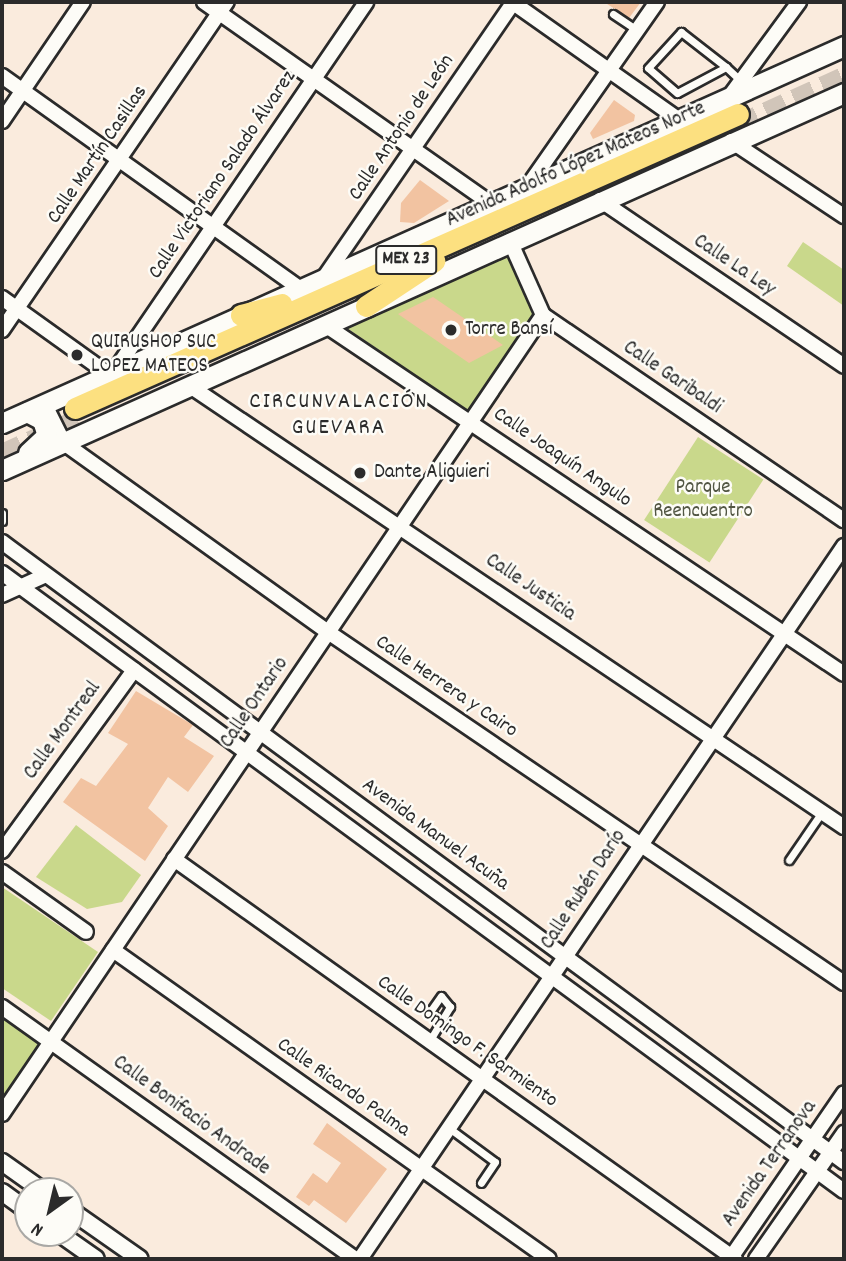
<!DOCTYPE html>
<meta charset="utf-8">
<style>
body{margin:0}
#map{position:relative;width:846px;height:1261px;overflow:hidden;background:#faebdd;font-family:Dekko,sans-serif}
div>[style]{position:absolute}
.green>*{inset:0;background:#c9d88b;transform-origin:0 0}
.building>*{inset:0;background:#f2c3a1}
.primary-tunnel>*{height:21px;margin-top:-10.5px;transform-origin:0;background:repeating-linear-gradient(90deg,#d1c5b9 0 21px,transparent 0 31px)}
.roads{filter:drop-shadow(2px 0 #2b2b2b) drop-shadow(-2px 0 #2b2b2b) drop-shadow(0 2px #2b2b2b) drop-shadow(0 -2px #2b2b2b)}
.service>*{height:7px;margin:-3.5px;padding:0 3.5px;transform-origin:3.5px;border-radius:3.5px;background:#fdfcf7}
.minor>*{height:14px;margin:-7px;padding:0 7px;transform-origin:7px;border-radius:7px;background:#fdfcf7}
.tertiary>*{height:16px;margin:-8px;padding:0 8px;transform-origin:8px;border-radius:8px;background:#fdfcf7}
.secondary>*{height:19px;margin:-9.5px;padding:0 9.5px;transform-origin:9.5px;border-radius:9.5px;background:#fdfcf7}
.primary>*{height:21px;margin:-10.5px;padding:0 10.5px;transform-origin:10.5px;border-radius:10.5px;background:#fce080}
.dots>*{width:19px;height:19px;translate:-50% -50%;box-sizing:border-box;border:4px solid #fdfcf7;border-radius:50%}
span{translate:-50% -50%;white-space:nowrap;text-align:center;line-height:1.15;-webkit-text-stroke:5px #fdfcf7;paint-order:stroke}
.shield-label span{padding:2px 5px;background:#fdfcf7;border:2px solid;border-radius:5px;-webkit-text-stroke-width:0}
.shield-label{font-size:19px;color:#2b2b2b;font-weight:700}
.street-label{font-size:21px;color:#2b2b2b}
.poi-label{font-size:21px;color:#2b2b2b}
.left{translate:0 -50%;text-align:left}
.park-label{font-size:21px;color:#525643}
.neighbourhood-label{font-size:23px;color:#2b2b2b;letter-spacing:2px}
.frame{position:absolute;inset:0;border:4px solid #2b2b2b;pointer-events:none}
.north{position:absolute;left:14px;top:1177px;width:70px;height:70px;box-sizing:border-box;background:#fdfcf7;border:2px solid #a9a8a5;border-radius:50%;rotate:214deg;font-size:19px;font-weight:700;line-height:28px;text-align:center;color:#2b2b2b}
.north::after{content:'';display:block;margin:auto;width:24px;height:32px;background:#2b2b2b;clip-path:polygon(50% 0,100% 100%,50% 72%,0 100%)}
</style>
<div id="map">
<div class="green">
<i style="clip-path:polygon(803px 242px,844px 270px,844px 306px,787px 266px)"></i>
<i style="clip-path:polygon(506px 249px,536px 314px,469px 412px,341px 324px)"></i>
<i style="left:698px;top:437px;width:78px;height:99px;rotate:33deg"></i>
<i style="clip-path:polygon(76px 825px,141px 875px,122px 902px,87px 909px,36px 877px)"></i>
<i style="clip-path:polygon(2px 887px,98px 952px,51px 1021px,2px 988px)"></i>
<i style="clip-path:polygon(2px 1015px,42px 1044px,2px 1104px)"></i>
</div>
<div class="building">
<i style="clip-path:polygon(604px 2px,641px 2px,629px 18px)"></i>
<i style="clip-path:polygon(614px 100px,635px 115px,634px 121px,593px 139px,590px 133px)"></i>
<i style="clip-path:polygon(420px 180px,449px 201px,414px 223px,400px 222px,401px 203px)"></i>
<i style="clip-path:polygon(433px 297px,503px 345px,469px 363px,398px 314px)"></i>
<i style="clip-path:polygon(136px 691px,193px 725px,184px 737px,214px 756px,188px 792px,168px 777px,148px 808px,168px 826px,145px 861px,63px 802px,81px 778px,96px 786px,128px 744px,108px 733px)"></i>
<i style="clip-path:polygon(327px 1123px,387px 1169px,346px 1223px,314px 1200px,309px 1206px,296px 1197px,313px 1173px,327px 1183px,341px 1163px,313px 1144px)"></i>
</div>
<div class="primary-tunnel">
<i style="left:738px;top:125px;width:116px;rotate:-24.4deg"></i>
<i style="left:2px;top:454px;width:85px;rotate:-24.4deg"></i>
</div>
<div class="roads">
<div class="service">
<i style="left:613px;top:14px;width:29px;rotate:34deg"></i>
<i style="left:726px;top:67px;width:55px;rotate:152deg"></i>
<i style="left:677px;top:93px;width:38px;rotate:-139deg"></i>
<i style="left:648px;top:68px;width:49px;rotate:-47.5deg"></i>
<i style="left:681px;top:32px;width:57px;rotate:37.9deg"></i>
<i style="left:726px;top:67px;width:21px;rotate:43deg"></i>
<i style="left:2px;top:513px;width:8px;rotate:90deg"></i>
<i style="left:789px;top:860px;width:58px;rotate:-55.5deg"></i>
<i style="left:430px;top:1040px;width:39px;rotate:-59deg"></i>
<i style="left:450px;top:1007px;width:14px;rotate:-129deg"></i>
<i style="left:441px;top:996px;width:19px;rotate:125deg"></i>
<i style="left:430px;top:1012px;width:15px;rotate:42deg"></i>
<i style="left:449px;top:1128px;width:57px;rotate:36.5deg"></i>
<i style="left:495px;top:1162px;width:25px;rotate:124deg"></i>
</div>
<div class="minor">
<i style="left:204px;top:2px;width:350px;rotate:35.1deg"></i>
<i style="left:512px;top:2px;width:203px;rotate:35.2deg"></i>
<i style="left:2px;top:76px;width:365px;rotate:35.5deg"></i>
<i style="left:730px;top:96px;width:117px;rotate:-53.7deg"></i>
<i style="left:2px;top:121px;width:144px;rotate:-55.8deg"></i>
<i style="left:731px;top:141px;width:136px;rotate:33.6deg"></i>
<i style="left:528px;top:186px;width:225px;rotate:-55deg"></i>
<i style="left:600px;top:200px;width:295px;rotate:34.2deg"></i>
<i style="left:510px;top:241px;width:81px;rotate:66deg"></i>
<i style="left:543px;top:315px;width:364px;rotate:34.3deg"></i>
<i style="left:324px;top:278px;width:335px;rotate:-55.5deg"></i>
<i style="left:2px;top:298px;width:130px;rotate:35.6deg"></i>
<i style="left:325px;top:325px;width:625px;rotate:33.92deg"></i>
<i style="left:2px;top:330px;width:398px;rotate:-55.6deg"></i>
<i style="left:114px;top:372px;width:448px;rotate:-55.7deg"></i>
<i style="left:190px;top:386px;width:789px;rotate:33.99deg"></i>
<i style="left:45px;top:405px;width:42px;rotate:63.4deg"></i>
<i style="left:64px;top:443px;width:325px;rotate:35.6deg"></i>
<i style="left:328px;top:632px;width:624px;rotate:34.22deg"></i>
<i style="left:2px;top:542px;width:1046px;rotate:36.37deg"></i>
<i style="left:2px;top:573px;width:1044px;rotate:36.28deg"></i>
<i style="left:2px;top:595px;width:48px;rotate:-24.4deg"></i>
<i style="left:2px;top:851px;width:224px;rotate:-53.9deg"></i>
<i style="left:174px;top:859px;width:689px;rotate:35.49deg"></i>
<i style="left:2px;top:872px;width:103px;rotate:35.5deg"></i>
<i style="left:113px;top:950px;width:534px;rotate:35.33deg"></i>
<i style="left:2px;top:1007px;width:434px;rotate:35.5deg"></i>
<i style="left:2px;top:1114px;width:965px;rotate:-55.9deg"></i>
<i style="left:360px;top:1259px;width:862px;rotate:-55.83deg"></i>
<i style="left:730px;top:1259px;width:201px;rotate:-55.5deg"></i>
<i style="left:756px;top:1259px;width:154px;rotate:-55.1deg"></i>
</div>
<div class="tertiary">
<i style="left:2px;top:1162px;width:50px;rotate:35.3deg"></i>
<i style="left:2px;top:1192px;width:32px;rotate:36deg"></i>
<i style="left:70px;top:1210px;width:85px;rotate:35deg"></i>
<i style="left:59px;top:1233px;width:45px;rotate:35.1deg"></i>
</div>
<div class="secondary">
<i style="left:27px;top:412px;width:17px;rotate:28deg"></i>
<i style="left:42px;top:420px;width:16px;rotate:72deg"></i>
<i style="left:47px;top:435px;width:26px;rotate:137deg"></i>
<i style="left:2px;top:423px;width:923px;rotate:-24.12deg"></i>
<i style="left:2px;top:470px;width:923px;rotate:-24.12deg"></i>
</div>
<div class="primary">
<i style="left:366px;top:306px;width:82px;rotate:-33.5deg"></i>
<i style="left:241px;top:315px;width:42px;rotate:-15deg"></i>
<i style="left:75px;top:408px;width:725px;rotate:-23.91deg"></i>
</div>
</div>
<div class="dots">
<i style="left:451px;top:330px;background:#2b2b2b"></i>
<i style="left:77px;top:355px;background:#2b2b2b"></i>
<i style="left:360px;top:473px;background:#2b2b2b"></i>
</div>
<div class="shield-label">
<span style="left:406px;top:260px">MEX 23</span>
</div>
<div class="street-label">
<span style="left:402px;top:128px;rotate:-56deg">Calle Antonio de León</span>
<span style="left:98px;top:155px;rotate:-56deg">Calle Martín Casillas</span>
<span style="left:576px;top:165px;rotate:-24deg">Avenida Adolfo López Mateos Norte</span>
<span style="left:223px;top:175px;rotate:-56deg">Calle Victoriano Salado Álvarez</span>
<span style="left:734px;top:266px;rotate:34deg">Calle La Ley</span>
<span style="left:672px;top:378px;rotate:34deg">Calle Garibaldi</span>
<span style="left:562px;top:458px;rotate:34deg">Calle Joaquín Angulo</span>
<span style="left:530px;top:588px;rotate:34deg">Calle Justicia</span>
<span style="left:446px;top:687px;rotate:34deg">Calle Herrera y Cairo</span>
<span style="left:255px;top:703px;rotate:-56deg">Calle Ontario</span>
<span style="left:63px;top:731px;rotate:-54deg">Calle Montreal</span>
<span style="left:435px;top:835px;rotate:36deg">Avenida Manuel Acuña</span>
<span style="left:584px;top:890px;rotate:-57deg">Calle Rubén Darío</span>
<span style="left:467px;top:1042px;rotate:35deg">Calle Domingo F. Sarmiento</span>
<span style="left:343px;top:1088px;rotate:35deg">Calle Ricardo Palma</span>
<span style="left:191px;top:1116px;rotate:36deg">Calle Bonifacio Andrade</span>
<span style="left:770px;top:1164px;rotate:-55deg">Avenida Terranova</span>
</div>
<div class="poi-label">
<span class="left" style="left:465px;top:330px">Torre Bansí</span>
<span class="left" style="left:91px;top:355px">QUIRUSHOP SUC<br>LOPEZ MATEOS</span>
<span class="left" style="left:374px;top:473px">Dante Aliguieri</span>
</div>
<div class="park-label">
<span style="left:703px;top:500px">Parque<br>Reencuentro</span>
</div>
<div class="neighbourhood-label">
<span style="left:339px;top:416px">CIRCUNVALACIÓN<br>GUEVARA</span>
</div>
<div class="frame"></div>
<div class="north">N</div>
</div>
